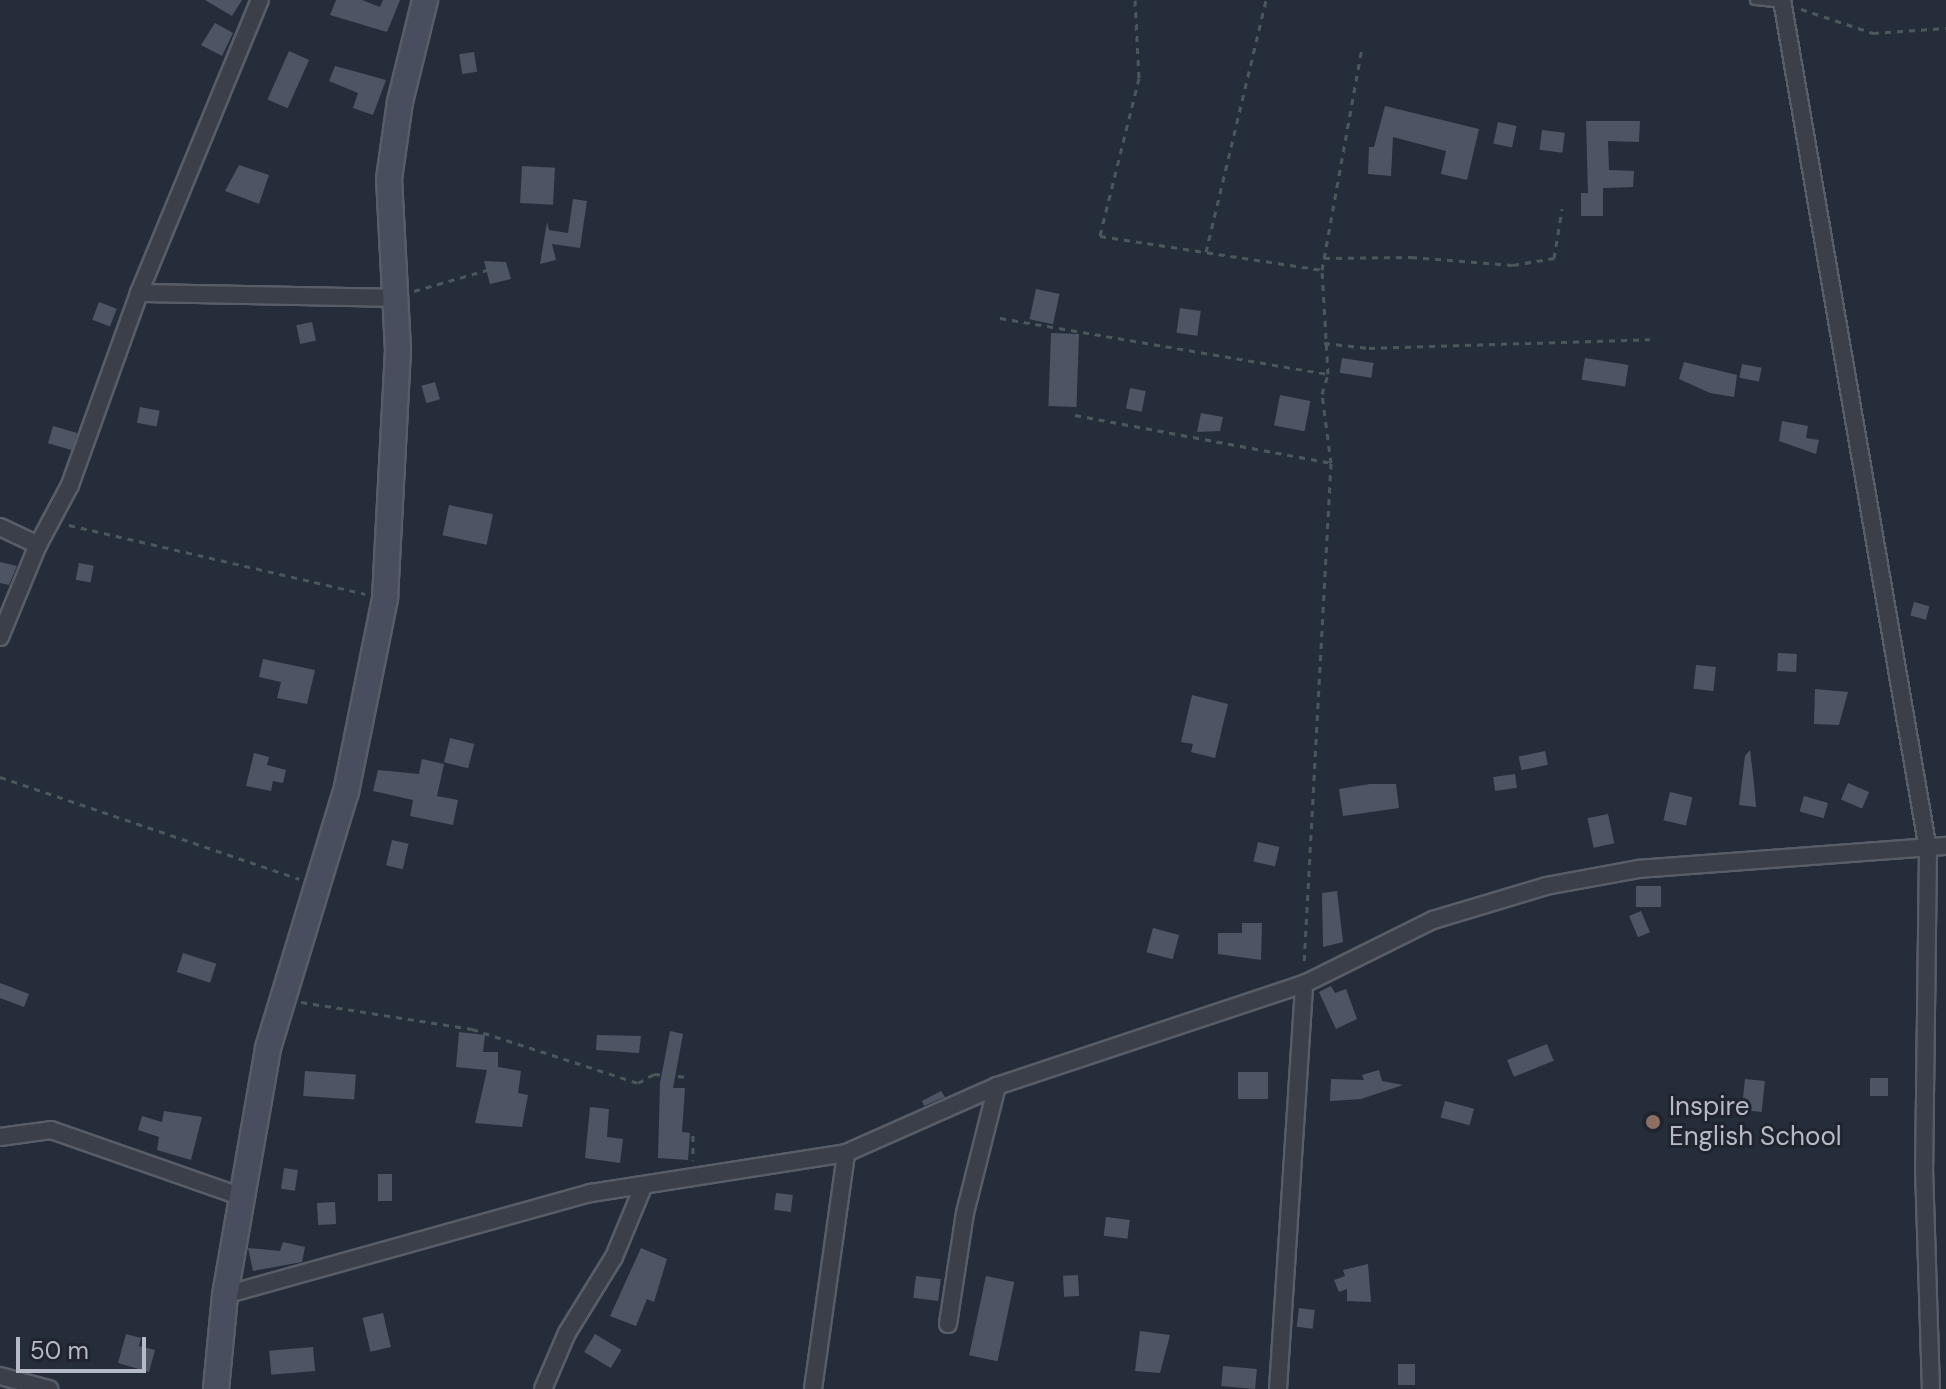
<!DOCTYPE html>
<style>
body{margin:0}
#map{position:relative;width:1946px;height:1389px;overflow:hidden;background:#262d3a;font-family:"DM Sans",sans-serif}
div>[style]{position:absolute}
.building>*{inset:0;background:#4d5463;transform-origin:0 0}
.path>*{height:3px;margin-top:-1.5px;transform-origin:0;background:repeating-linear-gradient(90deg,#4a585c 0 6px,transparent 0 12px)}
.roads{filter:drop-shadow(2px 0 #585d68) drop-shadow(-2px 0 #585d68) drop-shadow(0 2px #585d68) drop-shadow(0 -2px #585d68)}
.lane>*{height:8px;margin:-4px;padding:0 4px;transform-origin:4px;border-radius:4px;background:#3a3f4a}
.street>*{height:16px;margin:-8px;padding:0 8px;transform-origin:8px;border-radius:8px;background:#3a3f4a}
.secondary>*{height:24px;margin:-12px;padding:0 12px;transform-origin:12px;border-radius:12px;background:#484e5d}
.dots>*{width:22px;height:22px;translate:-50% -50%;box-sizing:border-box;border:4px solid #1f242f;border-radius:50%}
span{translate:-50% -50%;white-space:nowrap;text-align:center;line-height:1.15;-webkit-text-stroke:6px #1f242f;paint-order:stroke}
.poi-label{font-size:26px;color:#b5bac6}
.left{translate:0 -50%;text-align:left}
.scale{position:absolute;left:16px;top:1337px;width:130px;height:36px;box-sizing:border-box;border:4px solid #b5bac6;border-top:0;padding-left:10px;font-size:24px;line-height:28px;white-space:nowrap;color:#b5bac6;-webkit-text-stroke:6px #1f242f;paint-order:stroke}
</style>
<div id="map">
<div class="building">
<i style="clip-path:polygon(205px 0,242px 0,232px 16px)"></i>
<i style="clip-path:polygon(336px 0,362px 0,380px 7px,383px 0,400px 0,387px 32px,330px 15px)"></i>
<i style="clip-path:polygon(215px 23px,233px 33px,222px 56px,201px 45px)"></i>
<i style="left:289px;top:51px;width:22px;height:53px;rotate:24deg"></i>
<i style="left:474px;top:52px;width:20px;height:15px;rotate:81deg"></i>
<i style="clip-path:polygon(335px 66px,386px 80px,373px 115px,353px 108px,358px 93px,329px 81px)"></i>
<i style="clip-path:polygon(1385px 106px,1479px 129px,1467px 180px,1441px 174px,1446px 151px,1393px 137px,1391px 176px,1368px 174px,1369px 147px,1374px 147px)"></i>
<i style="clip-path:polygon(1586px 121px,1640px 121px,1639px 142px,1608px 141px,1609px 170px,1634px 171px,1633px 187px,1603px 188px,1603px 216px,1581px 216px,1581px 193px,1588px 193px)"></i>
<i style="left:1498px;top:122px;width:19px;height:22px;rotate:12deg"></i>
<i style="left:1542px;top:130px;width:23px;height:20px;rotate:7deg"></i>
<i style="clip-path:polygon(239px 165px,269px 175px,259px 204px,225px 191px)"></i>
<i style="left:522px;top:166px;width:33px;height:37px;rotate:3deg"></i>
<i style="clip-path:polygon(573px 199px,587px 201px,580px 248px,552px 244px,556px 260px,540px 264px,547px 222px,549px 230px,568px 233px)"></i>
<i style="clip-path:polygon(484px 261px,506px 262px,511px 279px,490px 284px)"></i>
<i style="left:1036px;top:289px;width:24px;height:31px;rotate:12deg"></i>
<i style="left:99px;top:302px;width:19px;height:19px;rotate:21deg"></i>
<i style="left:1180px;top:308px;width:21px;height:25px;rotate:8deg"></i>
<i style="left:312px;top:322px;width:19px;height:16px;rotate:78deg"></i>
<i style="left:1051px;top:333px;width:28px;height:73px;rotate:2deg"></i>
<i style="left:1342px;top:358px;width:32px;height:15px;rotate:9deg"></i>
<i style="left:1585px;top:358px;width:44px;height:22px;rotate:9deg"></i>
<i style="clip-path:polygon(1684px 362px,1737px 375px,1734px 397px,1710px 393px,1679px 379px)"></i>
<i style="left:1742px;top:364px;width:20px;height:14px;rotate:11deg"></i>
<i style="left:435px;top:382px;width:18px;height:14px;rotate:74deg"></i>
<i style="left:1130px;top:388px;width:16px;height:21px;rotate:11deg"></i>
<i style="left:1280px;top:395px;width:31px;height:31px;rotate:11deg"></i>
<i style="left:140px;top:407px;width:20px;height:16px;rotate:11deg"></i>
<i style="clip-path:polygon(1201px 413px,1223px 417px,1220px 431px,1197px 432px)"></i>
<i style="clip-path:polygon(1782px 421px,1808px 426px,1806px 438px,1819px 440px,1816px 454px,1779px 441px)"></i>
<i style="left:53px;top:426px;width:25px;height:18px;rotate:16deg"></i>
<i style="left:449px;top:505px;width:45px;height:31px;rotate:12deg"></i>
<i style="clip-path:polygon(0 562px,17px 566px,9px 585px,0 583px)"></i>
<i style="left:79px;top:563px;width:15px;height:17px;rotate:11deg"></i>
<i style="left:1914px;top:602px;width:16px;height:14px;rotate:15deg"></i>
<i style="left:1778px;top:653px;width:19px;height:18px;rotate:3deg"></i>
<i style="clip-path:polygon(263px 659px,315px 670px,307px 704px,277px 698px,281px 682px,259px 677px)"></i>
<i style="left:1696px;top:665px;width:20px;height:24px;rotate:6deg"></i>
<i style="clip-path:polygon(1815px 689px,1848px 692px,1839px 725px,1814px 724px)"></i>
<i style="clip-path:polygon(1192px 695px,1228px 704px,1215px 758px,1191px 752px,1193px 744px,1181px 742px)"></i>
<i style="left:450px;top:738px;width:25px;height:25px;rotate:14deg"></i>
<i style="clip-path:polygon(1750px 750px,1754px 783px,1756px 807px,1739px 805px,1745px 756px)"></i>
<i style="left:1545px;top:751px;width:14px;height:27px;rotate:78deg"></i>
<i style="clip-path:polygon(254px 753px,269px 757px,267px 765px,286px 770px,283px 783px,273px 781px,271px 791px,246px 786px)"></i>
<i style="clip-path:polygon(422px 759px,444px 764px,437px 796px,458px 800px,453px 825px,410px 816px,413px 800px,373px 791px,378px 770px,419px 774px)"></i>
<i style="left:1515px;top:774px;width:14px;height:22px;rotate:82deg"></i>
<i style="left:1848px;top:783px;width:23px;height:18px;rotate:23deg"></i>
<i style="clip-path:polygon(1370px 784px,1396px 784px,1399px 808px,1343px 816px,1339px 789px)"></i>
<i style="left:1670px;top:792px;width:23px;height:29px;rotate:13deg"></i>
<i style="left:1804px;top:796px;width:25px;height:16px;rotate:16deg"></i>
<i style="left:1608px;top:814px;width:30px;height:21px;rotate:78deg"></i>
<i style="left:392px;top:840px;width:17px;height:26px;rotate:13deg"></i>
<i style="left:1258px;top:842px;width:22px;height:20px;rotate:13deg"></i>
<i style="left:1636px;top:886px;width:25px;height:21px"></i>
<i style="clip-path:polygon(1337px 891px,1343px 942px,1323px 947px,1322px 893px)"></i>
<i style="left:1641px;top:911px;width:23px;height:13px;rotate:67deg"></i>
<i style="clip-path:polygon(1242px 923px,1262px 923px,1261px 960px,1218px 954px,1218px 933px,1242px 933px)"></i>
<i style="left:1153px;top:928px;width:27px;height:25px;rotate:15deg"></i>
<i style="left:183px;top:953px;width:35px;height:20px;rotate:18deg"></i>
<i style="clip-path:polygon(0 983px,29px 994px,24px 1007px,0 998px)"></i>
<i style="clip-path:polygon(1331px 986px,1335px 993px,1346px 989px,1357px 1019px,1336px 1029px,1319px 992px)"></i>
<i style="clip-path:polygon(670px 1031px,683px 1034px,673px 1088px,685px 1088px,682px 1132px,690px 1133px,688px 1160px,658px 1158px,660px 1083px)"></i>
<i style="clip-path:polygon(459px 1032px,485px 1035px,483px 1052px,498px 1052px,498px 1067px,521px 1071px,518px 1093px,528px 1095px,522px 1127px,475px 1123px,487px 1070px,456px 1067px)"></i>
<i style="clip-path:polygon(597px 1035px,641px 1036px,639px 1053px,596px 1050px)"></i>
<i style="left:1547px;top:1044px;width:18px;height:43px;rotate:68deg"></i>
<i style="clip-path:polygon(1379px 1070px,1382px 1081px,1403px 1085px,1361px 1099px,1330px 1101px,1331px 1079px,1364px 1080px,1362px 1075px)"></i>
<i style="left:305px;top:1071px;width:51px;height:25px;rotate:4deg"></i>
<i style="left:1268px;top:1072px;width:27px;height:30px;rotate:90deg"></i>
<i style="left:1870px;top:1078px;width:18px;height:18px"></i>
<i style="left:1745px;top:1079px;width:20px;height:31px;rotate:6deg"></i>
<i style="clip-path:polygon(941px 1091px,945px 1097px,924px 1106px,922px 1101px)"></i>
<i style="left:1445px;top:1101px;width:30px;height:17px;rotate:15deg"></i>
<i style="clip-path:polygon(590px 1107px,609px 1109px,607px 1137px,623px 1139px,620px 1163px,585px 1158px)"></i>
<i style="clip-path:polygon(164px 1111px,202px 1117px,191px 1160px,157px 1150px,159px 1137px,138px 1130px,142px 1116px,162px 1122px)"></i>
<i style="left:284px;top:1168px;width:14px;height:21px;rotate:8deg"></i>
<i style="left:378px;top:1174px;width:14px;height:27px"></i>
<i style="left:776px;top:1193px;width:17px;height:17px;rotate:7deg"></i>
<i style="left:335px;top:1202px;width:22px;height:18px;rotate:87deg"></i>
<i style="left:1106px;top:1217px;width:24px;height:19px;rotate:7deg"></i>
<i style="clip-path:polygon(283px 1242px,305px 1247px,302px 1262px,253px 1271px,248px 1248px,280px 1251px)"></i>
<i style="clip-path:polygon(641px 1248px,667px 1259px,654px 1302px,647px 1299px,636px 1326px,610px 1316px)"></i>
<i style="clip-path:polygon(1368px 1264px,1371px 1302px,1347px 1301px,1347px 1289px,1339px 1292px,1334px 1280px,1345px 1276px,1343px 1270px)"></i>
<i style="left:1078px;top:1275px;width:21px;height:15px;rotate:87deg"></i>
<i style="left:916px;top:1276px;width:25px;height:22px;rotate:7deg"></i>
<i style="left:986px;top:1276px;width:29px;height:81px;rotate:12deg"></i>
<i style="left:1299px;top:1308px;width:16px;height:19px;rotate:7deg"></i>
<i style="left:383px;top:1313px;width:35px;height:21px;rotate:77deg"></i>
<i style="clip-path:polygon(1140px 1331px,1170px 1335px,1160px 1373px,1135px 1371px)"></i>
<i style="clip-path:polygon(126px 1334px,141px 1338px,139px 1346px,155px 1350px,149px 1372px,118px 1363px)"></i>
<i style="left:595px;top:1334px;width:31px;height:21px;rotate:31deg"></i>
<i style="left:313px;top:1347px;width:24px;height:44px;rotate:85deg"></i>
<i style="left:1398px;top:1364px;width:17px;height:21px"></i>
<i style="left:1223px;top:1366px;width:34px;height:20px;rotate:5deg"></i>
</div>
<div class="path">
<i style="left:1135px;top:0;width:78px;rotate:87.1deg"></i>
<i style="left:1139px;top:78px;width:163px;rotate:103.9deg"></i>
<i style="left:1100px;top:236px;width:225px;rotate:8.7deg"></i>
<i style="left:1801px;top:9px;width:76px;rotate:18.4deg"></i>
<i style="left:1873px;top:33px;width:73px;rotate:-3.9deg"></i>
<i style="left:1206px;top:252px;width:259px;rotate:-76.6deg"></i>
<i style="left:1324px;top:258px;width:87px;rotate:-0.7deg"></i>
<i style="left:1411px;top:257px;width:102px;rotate:4.5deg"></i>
<i style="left:1513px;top:265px;width:42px;rotate:-9.7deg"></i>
<i style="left:1554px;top:258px;width:50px;rotate:-80.7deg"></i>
<i style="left:414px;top:291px;width:86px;rotate:-16.1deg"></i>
<i style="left:1000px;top:318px;width:333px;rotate:9.7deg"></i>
<i style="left:1324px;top:343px;width:45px;rotate:6.3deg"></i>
<i style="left:1369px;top:348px;width:281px;rotate:-1.8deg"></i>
<i style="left:1075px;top:415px;width:260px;rotate:10.6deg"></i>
<i style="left:1331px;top:463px;width:502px;rotate:93.08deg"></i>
<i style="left:1331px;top:463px;width:70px;rotate:-97.4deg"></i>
<i style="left:1322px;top:394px;width:21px;rotate:-73deg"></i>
<i style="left:1328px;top:374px;width:104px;rotate:-93.3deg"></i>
<i style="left:1322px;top:270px;width:227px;rotate:-79.8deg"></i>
<i style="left:69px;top:525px;width:304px;rotate:13.1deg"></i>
<i style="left:0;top:777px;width:316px;rotate:18.8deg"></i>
<i style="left:301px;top:1002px;width:173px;rotate:9deg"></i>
<i style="left:472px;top:1029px;width:175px;rotate:18deg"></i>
<i style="left:638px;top:1083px;width:18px;rotate:-29deg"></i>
<i style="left:654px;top:1074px;width:34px;rotate:5deg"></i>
<i style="left:693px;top:1135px;width:25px;rotate:90deg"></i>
</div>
<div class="roads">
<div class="lane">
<i style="left:1755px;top:0;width:27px;rotate:6deg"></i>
</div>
<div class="street">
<i style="left:1782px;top:0;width:862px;rotate:80.25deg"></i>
<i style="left:1928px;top:850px;width:318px;rotate:90.7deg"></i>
<i style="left:1924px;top:1168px;width:221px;rotate:88.2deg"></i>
<i style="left:139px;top:293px;width:253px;rotate:1.1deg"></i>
<i style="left:0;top:527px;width:42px;rotate:25.3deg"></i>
<i style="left:0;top:637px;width:100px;rotate:-67.6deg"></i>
<i style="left:38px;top:545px;width:68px;rotate:-61.9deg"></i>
<i style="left:70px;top:485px;width:204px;rotate:-70.2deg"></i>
<i style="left:139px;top:293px;width:317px;rotate:-67.6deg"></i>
<i style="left:0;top:1137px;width:51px;rotate:-7.8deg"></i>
<i style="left:51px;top:1130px;width:202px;rotate:19.3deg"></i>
<i style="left:225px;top:1295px;width:380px;rotate:-15.6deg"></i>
<i style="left:591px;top:1193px;width:258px;rotate:-8.9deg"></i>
<i style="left:846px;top:1153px;width:165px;rotate:-23.9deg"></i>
<i style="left:997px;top:1086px;width:324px;rotate:-18.4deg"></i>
<i style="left:1304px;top:984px;width:144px;rotate:-26.4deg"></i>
<i style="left:1433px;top:920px;width:118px;rotate:-16.7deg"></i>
<i style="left:1546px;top:886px;width:95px;rotate:-10.4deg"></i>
<i style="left:1639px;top:869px;width:308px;rotate:-4.3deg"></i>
<i style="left:948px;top:1324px;width:112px;rotate:-81.3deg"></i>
<i style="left:965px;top:1213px;width:131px;rotate:-75.9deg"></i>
<i style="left:0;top:1376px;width:51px;rotate:14.9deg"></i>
<i style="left:543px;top:1389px;width:61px;rotate:-66.8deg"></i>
<i style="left:567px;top:1333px;width:89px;rotate:-58.3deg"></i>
<i style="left:614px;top:1257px;width:76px;rotate:-67.5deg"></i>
<i style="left:813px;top:1389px;width:238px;rotate:-82deg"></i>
<i style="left:1278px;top:1389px;width:406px;rotate:-86.3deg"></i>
</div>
<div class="secondary">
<i style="left:216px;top:1389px;width:94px;rotate:-84.5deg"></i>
<i style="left:225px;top:1295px;width:251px;rotate:-80.1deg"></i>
<i style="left:268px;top:1048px;width:268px;rotate:-73.1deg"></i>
<i style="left:346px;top:792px;width:198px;rotate:-78.6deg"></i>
<i style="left:385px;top:598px;width:248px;rotate:-87deg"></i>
<i style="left:398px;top:350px;width:171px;rotate:-93deg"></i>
<i style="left:389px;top:179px;width:78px;rotate:-81.9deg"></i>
<i style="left:400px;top:102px;width:105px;rotate:-76.2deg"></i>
</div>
</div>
<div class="dots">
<i style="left:1653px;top:1122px;background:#8d6e63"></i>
</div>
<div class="poi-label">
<span class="left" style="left:1669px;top:1122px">Inspire<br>English School</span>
</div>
<div class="scale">50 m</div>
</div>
